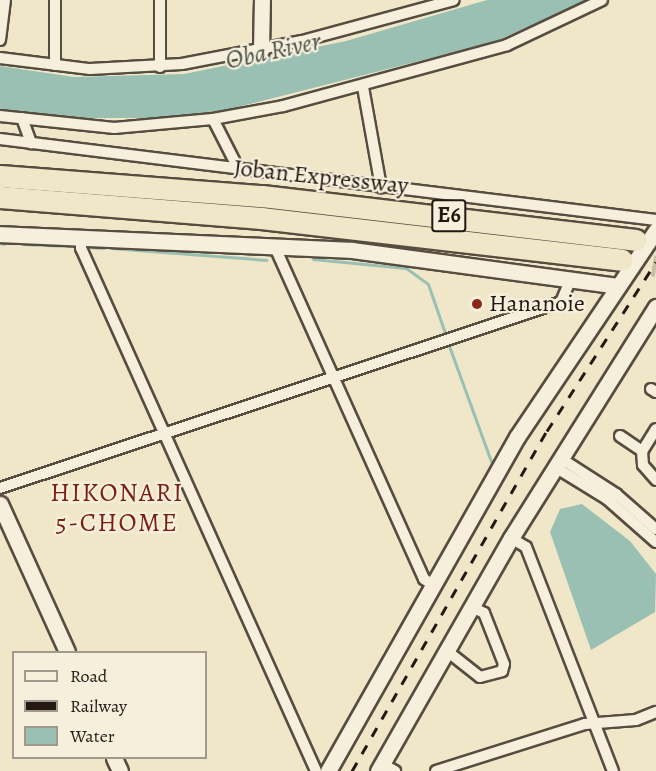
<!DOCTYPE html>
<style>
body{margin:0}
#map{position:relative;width:656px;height:771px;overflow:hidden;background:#f0e7c9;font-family:Alegreya,serif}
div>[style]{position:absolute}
.water>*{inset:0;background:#9ac0b4}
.stream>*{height:3px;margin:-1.5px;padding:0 1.5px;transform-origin:1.5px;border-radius:1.5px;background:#9ac0b4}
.highway-tunnel>*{height:21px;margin-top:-10.5px;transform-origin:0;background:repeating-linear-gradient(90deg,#c7bea5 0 21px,transparent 0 31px)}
.roads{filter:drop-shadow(2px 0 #574c40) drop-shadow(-2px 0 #574c40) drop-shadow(0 2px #574c40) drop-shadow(0 -2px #574c40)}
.street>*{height:10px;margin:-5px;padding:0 5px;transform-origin:5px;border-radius:5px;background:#f5efdc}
.secondary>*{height:15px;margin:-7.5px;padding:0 7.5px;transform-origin:7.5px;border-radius:7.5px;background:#f5efdc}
.highway>*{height:21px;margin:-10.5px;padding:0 10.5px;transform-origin:10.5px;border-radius:10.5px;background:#f0e7c9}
.rail>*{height:3px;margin-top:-1.5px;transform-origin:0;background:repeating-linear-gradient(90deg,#241813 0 10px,transparent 0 20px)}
.dots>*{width:16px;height:16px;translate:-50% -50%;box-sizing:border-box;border:3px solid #f5efdc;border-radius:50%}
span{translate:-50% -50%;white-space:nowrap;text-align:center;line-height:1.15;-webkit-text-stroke:4.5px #f5efdc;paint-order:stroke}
.shield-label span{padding:2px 4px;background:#f5efdc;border:2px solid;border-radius:4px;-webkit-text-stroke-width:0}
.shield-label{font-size:22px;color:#241813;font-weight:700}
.street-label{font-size:24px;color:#241813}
.poi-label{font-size:24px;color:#241813}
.left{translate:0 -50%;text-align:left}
.water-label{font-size:26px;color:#4d534b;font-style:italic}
.neighbourhood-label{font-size:26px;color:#7a1f14;letter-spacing:1.5px}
.legend{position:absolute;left:12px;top:651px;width:195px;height:108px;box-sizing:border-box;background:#f5efdc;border:2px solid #a1998c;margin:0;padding:8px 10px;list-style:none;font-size:18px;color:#241813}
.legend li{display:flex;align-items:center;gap:12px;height:30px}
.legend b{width:30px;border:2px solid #a1998c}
</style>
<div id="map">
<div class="water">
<i style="clip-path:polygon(487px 0,587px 0,494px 42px,230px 109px,168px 118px,74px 118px,0 109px,0 66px,74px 77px,184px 74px,346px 41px)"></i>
<i style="clip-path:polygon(582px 504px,630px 541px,656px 574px,655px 612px,591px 650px,550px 532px,560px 509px)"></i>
</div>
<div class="stream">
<i style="left:0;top:243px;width:4px;rotate:14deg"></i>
<i style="left:22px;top:244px;width:47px;rotate:2.4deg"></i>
<i style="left:87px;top:247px;width:17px;rotate:3deg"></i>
<i style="left:111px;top:248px;width:156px;rotate:4.4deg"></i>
<i style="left:313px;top:259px;width:93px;rotate:5.5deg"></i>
<i style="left:406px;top:268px;width:27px;rotate:36deg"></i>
<i style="left:428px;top:284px;width:55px;rotate:70.9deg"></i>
<i style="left:448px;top:343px;width:126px;rotate:70deg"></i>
</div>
<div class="highway-tunnel">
<i style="left:622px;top:260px;width:35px;rotate:10deg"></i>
</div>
<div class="roads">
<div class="street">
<i style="left:160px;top:0;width:67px;rotate:90deg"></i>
<i style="left:0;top:40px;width:40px;rotate:-82.9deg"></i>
<i style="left:0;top:58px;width:91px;rotate:7deg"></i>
<i style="left:90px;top:69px;width:92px;rotate:-3.1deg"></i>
<i style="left:182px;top:64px;width:122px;rotate:-10.9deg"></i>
<i style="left:302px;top:41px;width:157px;rotate:-15.1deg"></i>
<i style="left:55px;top:65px;width:65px;rotate:-90deg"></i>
<i style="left:363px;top:87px;width:102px;rotate:79.8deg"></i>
<i style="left:0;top:116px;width:115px;rotate:6deg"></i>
<i style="left:114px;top:128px;width:99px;rotate:-5.2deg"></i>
<i style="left:213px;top:119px;width:71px;rotate:-10.5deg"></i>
<i style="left:283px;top:106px;width:232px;rotate:-15.2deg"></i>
<i style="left:507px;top:45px;width:105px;rotate:-25.3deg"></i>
<i style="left:22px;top:118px;width:27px;rotate:70deg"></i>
<i style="left:213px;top:119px;width:55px;rotate:63deg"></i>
<i style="left:0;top:139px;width:661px;rotate:7.04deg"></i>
<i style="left:81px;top:237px;width:11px;rotate:90deg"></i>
<i style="left:81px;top:248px;width:573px;rotate:65.8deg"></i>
<i style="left:274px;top:245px;width:366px;rotate:65.8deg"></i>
<i style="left:424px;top:579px;width:11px;rotate:34deg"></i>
<i style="left:651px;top:389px;width:6px;rotate:31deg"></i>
<i style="left:656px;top:429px;width:26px;rotate:122deg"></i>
<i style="left:642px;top:451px;width:14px;rotate:86deg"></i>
<i style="left:643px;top:465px;width:20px;rotate:49deg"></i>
<i style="left:620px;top:436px;width:27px;rotate:34deg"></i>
<i style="left:560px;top:458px;width:67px;rotate:32.7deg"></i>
<i style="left:616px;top:494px;width:53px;rotate:41.2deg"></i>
<i style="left:555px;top:467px;width:61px;rotate:31.6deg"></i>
<i style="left:607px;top:499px;width:65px;rotate:41.3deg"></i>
<i style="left:0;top:488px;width:591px;rotate:-18.34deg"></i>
<i style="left:561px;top:302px;width:26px;rotate:-67deg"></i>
<i style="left:511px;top:538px;width:17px;rotate:31deg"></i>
<i style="left:526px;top:547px;width:240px;rotate:68.8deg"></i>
<i style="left:447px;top:651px;width:42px;rotate:38.2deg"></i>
<i style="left:480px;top:677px;width:23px;rotate:-15deg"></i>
<i style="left:502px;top:671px;width:7px;rotate:-74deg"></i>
<i style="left:504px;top:664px;width:55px;rotate:-111.4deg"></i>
<i style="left:484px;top:613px;width:13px;rotate:-153deg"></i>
<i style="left:382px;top:764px;width:15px;rotate:28deg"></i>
<i style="left:436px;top:771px;width:156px;rotate:-17.5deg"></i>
<i style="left:585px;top:724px;width:51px;rotate:-4.5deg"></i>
<i style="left:636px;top:720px;width:22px;rotate:-22deg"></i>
</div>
<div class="secondary">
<i style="left:261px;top:50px;width:50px;rotate:-88.9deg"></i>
<i style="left:0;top:234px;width:352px;rotate:2.6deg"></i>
<i style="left:352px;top:250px;width:268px;rotate:7.7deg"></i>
<i style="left:0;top:504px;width:162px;rotate:65.6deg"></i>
<i style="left:114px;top:758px;width:14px;rotate:65deg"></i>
<i style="left:328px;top:771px;width:384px;rotate:-60.5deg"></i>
<i style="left:517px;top:437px;width:249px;rotate:-56.1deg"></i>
<i style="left:378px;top:771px;width:268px;rotate:-60.3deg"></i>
<i style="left:511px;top:538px;width:273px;rotate:-57.9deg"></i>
</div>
<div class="highway">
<i style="left:0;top:176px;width:263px;rotate:4.4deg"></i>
<i style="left:262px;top:196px;width:376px;rotate:6.7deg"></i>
<i style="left:0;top:197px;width:262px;rotate:4.6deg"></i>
<i style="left:261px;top:218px;width:363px;rotate:6.6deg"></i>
</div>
</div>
<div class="rail">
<i style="left:352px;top:771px;width:392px;rotate:-60.2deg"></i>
<i style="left:547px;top:431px;width:201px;rotate:-57.2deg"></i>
</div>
<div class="dots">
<i style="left:477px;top:304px;background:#8f2418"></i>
</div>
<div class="shield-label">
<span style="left:449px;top:216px">E6</span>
</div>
<div class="street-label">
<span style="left:321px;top:177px;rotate:6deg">Joban Expressway</span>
</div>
<div class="poi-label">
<span class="left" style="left:489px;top:304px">Hananoie</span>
</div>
<div class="water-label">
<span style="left:273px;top:51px;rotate:-12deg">Oba River</span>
</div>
<div class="neighbourhood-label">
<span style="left:117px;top:508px">HIKONARI<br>5-CHOME</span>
</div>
<ul class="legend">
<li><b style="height:8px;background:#f5efdc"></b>Road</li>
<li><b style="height:8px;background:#241813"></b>Railway</li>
<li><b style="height:16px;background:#9ac0b4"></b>Water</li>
</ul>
</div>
